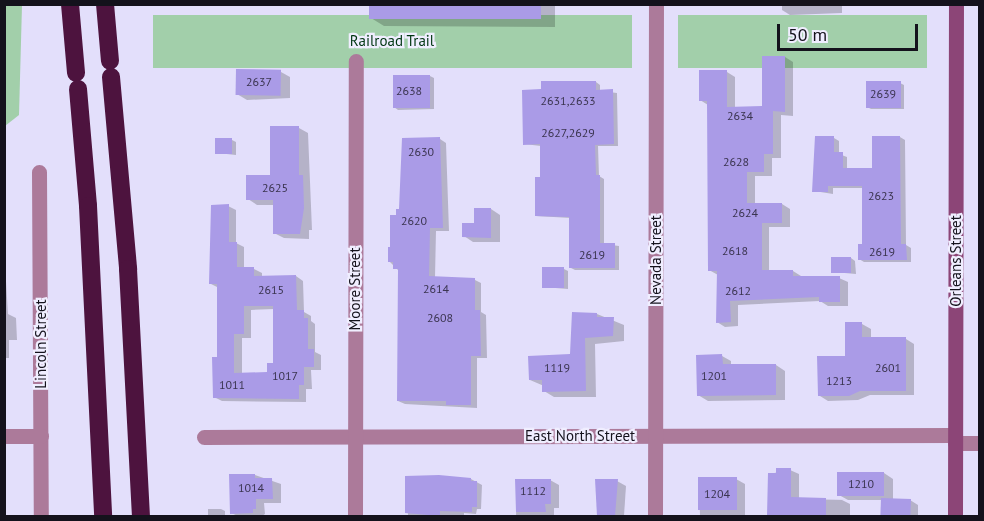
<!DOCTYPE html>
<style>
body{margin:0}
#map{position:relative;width:984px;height:521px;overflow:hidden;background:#e3dffb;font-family:"PT Sans",sans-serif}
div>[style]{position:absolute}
.green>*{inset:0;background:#a2cfaa;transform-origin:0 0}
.shadow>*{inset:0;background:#0003}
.building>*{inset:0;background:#aa9be7;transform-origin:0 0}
.street>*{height:15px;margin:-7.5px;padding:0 7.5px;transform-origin:7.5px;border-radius:7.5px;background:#ac7a9a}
.secondary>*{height:15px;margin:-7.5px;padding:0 7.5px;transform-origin:7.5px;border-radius:7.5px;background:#8c4577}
.highway>*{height:18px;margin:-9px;padding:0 9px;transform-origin:9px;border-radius:9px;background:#4d133e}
span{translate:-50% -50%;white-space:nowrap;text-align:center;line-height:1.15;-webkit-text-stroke:4.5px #f0eeff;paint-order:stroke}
.number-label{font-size:12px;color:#3a344f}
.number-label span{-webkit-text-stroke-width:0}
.park-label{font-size:15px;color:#003612}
.street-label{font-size:15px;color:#14121c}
.frame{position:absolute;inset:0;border:6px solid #14121c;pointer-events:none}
.scale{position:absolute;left:777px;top:24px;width:141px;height:27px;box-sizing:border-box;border:3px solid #14121c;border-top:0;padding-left:8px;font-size:18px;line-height:21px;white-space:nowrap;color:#14121c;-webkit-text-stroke:4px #f0eeff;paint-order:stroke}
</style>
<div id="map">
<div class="green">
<i style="clip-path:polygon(5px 4px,22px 5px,19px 115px,5px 126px)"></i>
<i style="left:153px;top:15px;width:479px;height:53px"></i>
<i style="left:678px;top:15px;width:249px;height:53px"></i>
</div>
<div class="shadow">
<i style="clip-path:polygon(371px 4px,555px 4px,555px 27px,384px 26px,371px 18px)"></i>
<i style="clip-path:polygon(782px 4px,842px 4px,842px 13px,790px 15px,782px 10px)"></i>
<i style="clip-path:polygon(785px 57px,793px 62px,793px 116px,781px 115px,781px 158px,772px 158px,772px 176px,755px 176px,755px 205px,782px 204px,790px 209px,790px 227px,769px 227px,769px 271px,793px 271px,801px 276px,839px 278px,848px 282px,848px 306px,828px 306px,820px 301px,738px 305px,738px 326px,725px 327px,717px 322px,718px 275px,709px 270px,708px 105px,700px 100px,727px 72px,735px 77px,735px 108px,763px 108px)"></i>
<i style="clip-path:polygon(281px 72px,290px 77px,290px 98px,247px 100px,237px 94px)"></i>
<i style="clip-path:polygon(430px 76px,434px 78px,434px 109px,398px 110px,394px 107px)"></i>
<i style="clip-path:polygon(596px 82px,600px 85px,600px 91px,617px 93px,618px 146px,598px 146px,599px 176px,604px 179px,604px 244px,619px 246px,619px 270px,575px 270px,571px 268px,571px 218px,536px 216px,541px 179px,541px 146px,524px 144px)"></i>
<i style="clip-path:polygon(900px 83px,904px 85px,904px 109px,871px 109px,867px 107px)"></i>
<i style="clip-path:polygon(299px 128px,308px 133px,312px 230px,309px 230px,309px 239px,284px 238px,274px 233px,275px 205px,257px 205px,248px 199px,272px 176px)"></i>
<i style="clip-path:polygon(900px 137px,905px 140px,906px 245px,911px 248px,911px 262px,864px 262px,859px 259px,864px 246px,864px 188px,833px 188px,833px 194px,814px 191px,834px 138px,839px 141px,839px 154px,847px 157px,847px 170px,874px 170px)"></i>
<i style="clip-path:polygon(440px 139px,446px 143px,449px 231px,436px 231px,435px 278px,475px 280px,481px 283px,481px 312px,486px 315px,487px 358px,477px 358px,477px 408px,405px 404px,398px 401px,399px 271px,389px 261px,397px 217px)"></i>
<i style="clip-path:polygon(232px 140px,236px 142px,236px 155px,217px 153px)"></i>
<i style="clip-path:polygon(evenodd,228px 206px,236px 210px,236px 243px,244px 247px,244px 269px,254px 269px,262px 273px,262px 277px,296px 276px,303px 281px,304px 312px,311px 316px,311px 321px,315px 324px,315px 352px,321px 355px,321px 370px,311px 370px,312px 389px,306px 389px,306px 402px,222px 401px,214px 397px,219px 358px,219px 288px,211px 284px,228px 206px,274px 309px,275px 364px,268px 373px,242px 374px,242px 338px,251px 338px,251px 310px,274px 309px)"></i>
<i style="clip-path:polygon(491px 209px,500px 215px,500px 242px,473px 242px,464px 236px)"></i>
<i style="clip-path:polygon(4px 248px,8px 314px,16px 318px,17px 340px,9px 340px,9px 358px,4px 358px)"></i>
<i style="clip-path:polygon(851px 258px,855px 261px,856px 274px,833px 272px)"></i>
<i style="clip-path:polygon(564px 269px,568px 271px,568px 289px,543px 287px)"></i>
<i style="clip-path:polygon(597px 314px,624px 325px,624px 341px,595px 344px,596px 397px,554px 397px,544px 391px,544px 386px,530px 380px,571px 356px)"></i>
<i style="clip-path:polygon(862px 324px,871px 329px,871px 339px,906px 339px,914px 344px,914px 395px,870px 395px,858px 400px,828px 401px,820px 396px,846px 357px)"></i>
<i style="clip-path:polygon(722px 356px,731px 361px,731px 366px,776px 365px,785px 371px,785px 400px,708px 401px,698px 395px)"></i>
<i style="clip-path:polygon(790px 470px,799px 474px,799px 499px,848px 500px,839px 495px,884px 473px,893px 479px,893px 500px,910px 500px,918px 505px,918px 516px,882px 516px,882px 500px,842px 500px,850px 504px,850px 516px,769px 516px,769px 474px)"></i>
<i style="clip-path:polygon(255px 475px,281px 484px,281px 503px,264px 503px,265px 514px,262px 516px,238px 516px,231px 513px)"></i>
<i style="clip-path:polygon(407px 477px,471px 479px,482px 485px,481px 509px,477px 509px,476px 514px,464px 513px,464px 516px,408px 516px)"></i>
<i style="clip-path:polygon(699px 479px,736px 479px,745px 484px,745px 516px,700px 516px)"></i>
<i style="clip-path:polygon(517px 480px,550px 480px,559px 485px,559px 508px,554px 508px,554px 516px,516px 516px)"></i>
<i style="clip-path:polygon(596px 481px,617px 481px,626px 486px,624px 516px,598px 516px)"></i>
<i style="clip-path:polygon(208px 509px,221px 509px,225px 511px,225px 516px,208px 516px)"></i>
</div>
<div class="building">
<i style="left:369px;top:4px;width:172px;height:15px"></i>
<i style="clip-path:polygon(762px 56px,785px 56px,785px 112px,773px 111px,773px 154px,764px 154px,764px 172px,747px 172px,747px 203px,782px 203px,782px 223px,762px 223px,762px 270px,793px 270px,793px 276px,840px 276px,840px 302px,819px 302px,819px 297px,730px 301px,731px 322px,716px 323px,717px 271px,708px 271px,707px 101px,699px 101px,699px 70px,727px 70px,727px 107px,762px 106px)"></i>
<i style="left:236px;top:69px;width:45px;height:26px;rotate:1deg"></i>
<i style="left:393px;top:75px;width:37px;height:33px"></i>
<i style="clip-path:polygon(541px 81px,596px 81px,596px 90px,613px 89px,614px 144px,595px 145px,596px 175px,600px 175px,600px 243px,615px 243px,615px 268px,569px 268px,569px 217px,535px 216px,535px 177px,540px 177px,540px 144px,523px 145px,522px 90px,541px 89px)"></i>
<i style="left:866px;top:81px;width:35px;height:27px"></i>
<i style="clip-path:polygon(270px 126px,299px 126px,299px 175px,303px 175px,304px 208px,300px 234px,273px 234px,273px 200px,246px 200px,246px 175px,270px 175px)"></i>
<i style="clip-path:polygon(815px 136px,834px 136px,834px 152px,843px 152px,843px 168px,872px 168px,872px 136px,900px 136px,901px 244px,906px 244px,907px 260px,858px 260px,858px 244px,862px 244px,862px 186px,828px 186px,828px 192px,812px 192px)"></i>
<i style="clip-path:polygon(440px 137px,443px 228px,430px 228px,429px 276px,475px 278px,475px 310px,480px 310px,481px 356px,471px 356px,471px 405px,446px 405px,446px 401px,397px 401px,398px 269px,393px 269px,393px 262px,388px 262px,388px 247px,390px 247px,390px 215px,396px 215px,396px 209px,399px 209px,402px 138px)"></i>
<i style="left:215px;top:138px;width:17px;height:16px"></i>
<i style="clip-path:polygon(evenodd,229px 204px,229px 242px,237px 242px,237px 267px,254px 267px,254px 276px,296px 275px,297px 310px,304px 310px,304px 318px,308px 318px,308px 349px,314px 349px,314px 367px,304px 367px,304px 385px,299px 385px,299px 399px,213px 398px,212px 357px,217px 357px,217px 284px,209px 284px,211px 205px,229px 204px,244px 306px,273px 306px,273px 363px,267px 363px,267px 372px,234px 373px,234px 334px,244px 334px,244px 306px)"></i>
<i style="clip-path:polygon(474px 208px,491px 208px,491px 238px,462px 237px,462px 223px,474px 223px)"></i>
<i style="left:831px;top:257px;width:20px;height:16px"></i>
<i style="left:564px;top:267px;width:21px;height:22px;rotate:90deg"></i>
<i style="clip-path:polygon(572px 312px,597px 313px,597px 317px,614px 317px,613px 336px,585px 338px,586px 391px,542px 392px,542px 380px,529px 380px,528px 356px,570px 354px)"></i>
<i style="clip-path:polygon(845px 322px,862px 322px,862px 337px,906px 337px,906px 391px,860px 391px,849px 396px,818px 396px,817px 356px,845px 356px)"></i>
<i style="clip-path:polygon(722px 354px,723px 364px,776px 364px,776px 395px,697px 396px,696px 355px)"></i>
<i style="clip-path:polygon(776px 468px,791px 468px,791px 497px,826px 498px,826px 515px,767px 516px,768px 473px,776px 473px)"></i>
<i style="left:837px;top:472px;width:47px;height:24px"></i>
<i style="clip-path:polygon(229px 474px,255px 474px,255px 478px,272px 478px,273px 499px,256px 499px,256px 509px,253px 509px,253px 513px,230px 514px)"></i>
<i style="clip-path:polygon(439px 475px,471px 478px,471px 481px,477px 481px,477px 507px,472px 507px,472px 512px,440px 511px,440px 516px,405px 513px,405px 476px)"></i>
<i style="left:698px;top:477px;width:39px;height:33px"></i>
<i style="clip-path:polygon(515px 479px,551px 479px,551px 504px,545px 504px,546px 512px,516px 512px)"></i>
<i style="clip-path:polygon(595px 479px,618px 479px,615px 516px,597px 516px)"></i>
<i style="left:881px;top:498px;width:30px;height:18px;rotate:2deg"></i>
</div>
<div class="street">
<i style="left:39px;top:172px;width:344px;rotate:89.7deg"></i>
<i style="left:4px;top:436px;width:37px"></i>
<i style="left:204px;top:437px;width:751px;rotate:-0.15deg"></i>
<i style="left:955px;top:443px;width:25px"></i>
<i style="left:355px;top:516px;width:455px;rotate:-89.9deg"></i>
<i style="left:655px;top:516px;width:512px;rotate:-89.89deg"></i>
</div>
<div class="secondary">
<i style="left:955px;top:516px;width:512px;rotate:-89.89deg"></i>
</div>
<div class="highway">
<i style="left:70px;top:4px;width:69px;rotate:85deg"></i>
<i style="left:105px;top:4px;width:57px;rotate:85deg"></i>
<i style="left:111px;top:77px;width:193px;rotate:84.9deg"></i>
<i style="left:128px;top:269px;width:247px;rotate:87deg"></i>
<i style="left:78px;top:89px;width:117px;rotate:85.1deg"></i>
<i style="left:88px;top:206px;width:310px;rotate:87.2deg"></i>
</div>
<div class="number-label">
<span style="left:259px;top:82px">2637</span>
<span style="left:409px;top:91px">2638</span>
<span style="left:883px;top:94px">2639</span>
<span style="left:568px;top:101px">2631,2633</span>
<span style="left:740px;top:116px">2634</span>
<span style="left:568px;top:133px">2627,2629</span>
<span style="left:421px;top:152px">2630</span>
<span style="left:736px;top:162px">2628</span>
<span style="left:275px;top:188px">2625</span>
<span style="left:881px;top:196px">2623</span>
<span style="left:745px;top:213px">2624</span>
<span style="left:414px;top:221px">2620</span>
<span style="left:735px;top:251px">2618</span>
<span style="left:882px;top:252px">2619</span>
<span style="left:592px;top:255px">2619</span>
<span style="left:436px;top:289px">2614</span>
<span style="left:271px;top:290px">2615</span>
<span style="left:738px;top:291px">2612</span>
<span style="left:440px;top:318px">2608</span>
<span style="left:557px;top:368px">1119</span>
<span style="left:888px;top:368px">2601</span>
<span style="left:285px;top:376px">1017</span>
<span style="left:714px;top:376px">1201</span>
<span style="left:839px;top:381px">1213</span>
<span style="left:232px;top:385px">1011</span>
<span style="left:861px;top:484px">1210</span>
<span style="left:251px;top:488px">1014</span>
<span style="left:533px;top:491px">1112</span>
<span style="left:717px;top:494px">1204</span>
</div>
<div class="park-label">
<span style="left:392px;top:41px">Railroad Trail</span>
</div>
<div class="street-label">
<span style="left:656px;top:260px;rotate:-90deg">Nevada Street</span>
<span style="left:956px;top:261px;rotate:-90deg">Orleans Street</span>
<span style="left:355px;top:289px;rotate:-90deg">Moore Street</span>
<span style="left:41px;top:344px;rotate:-90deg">Lincoln Street</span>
<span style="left:580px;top:436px">East North Street</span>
</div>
<div class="frame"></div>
<div class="scale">50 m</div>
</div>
